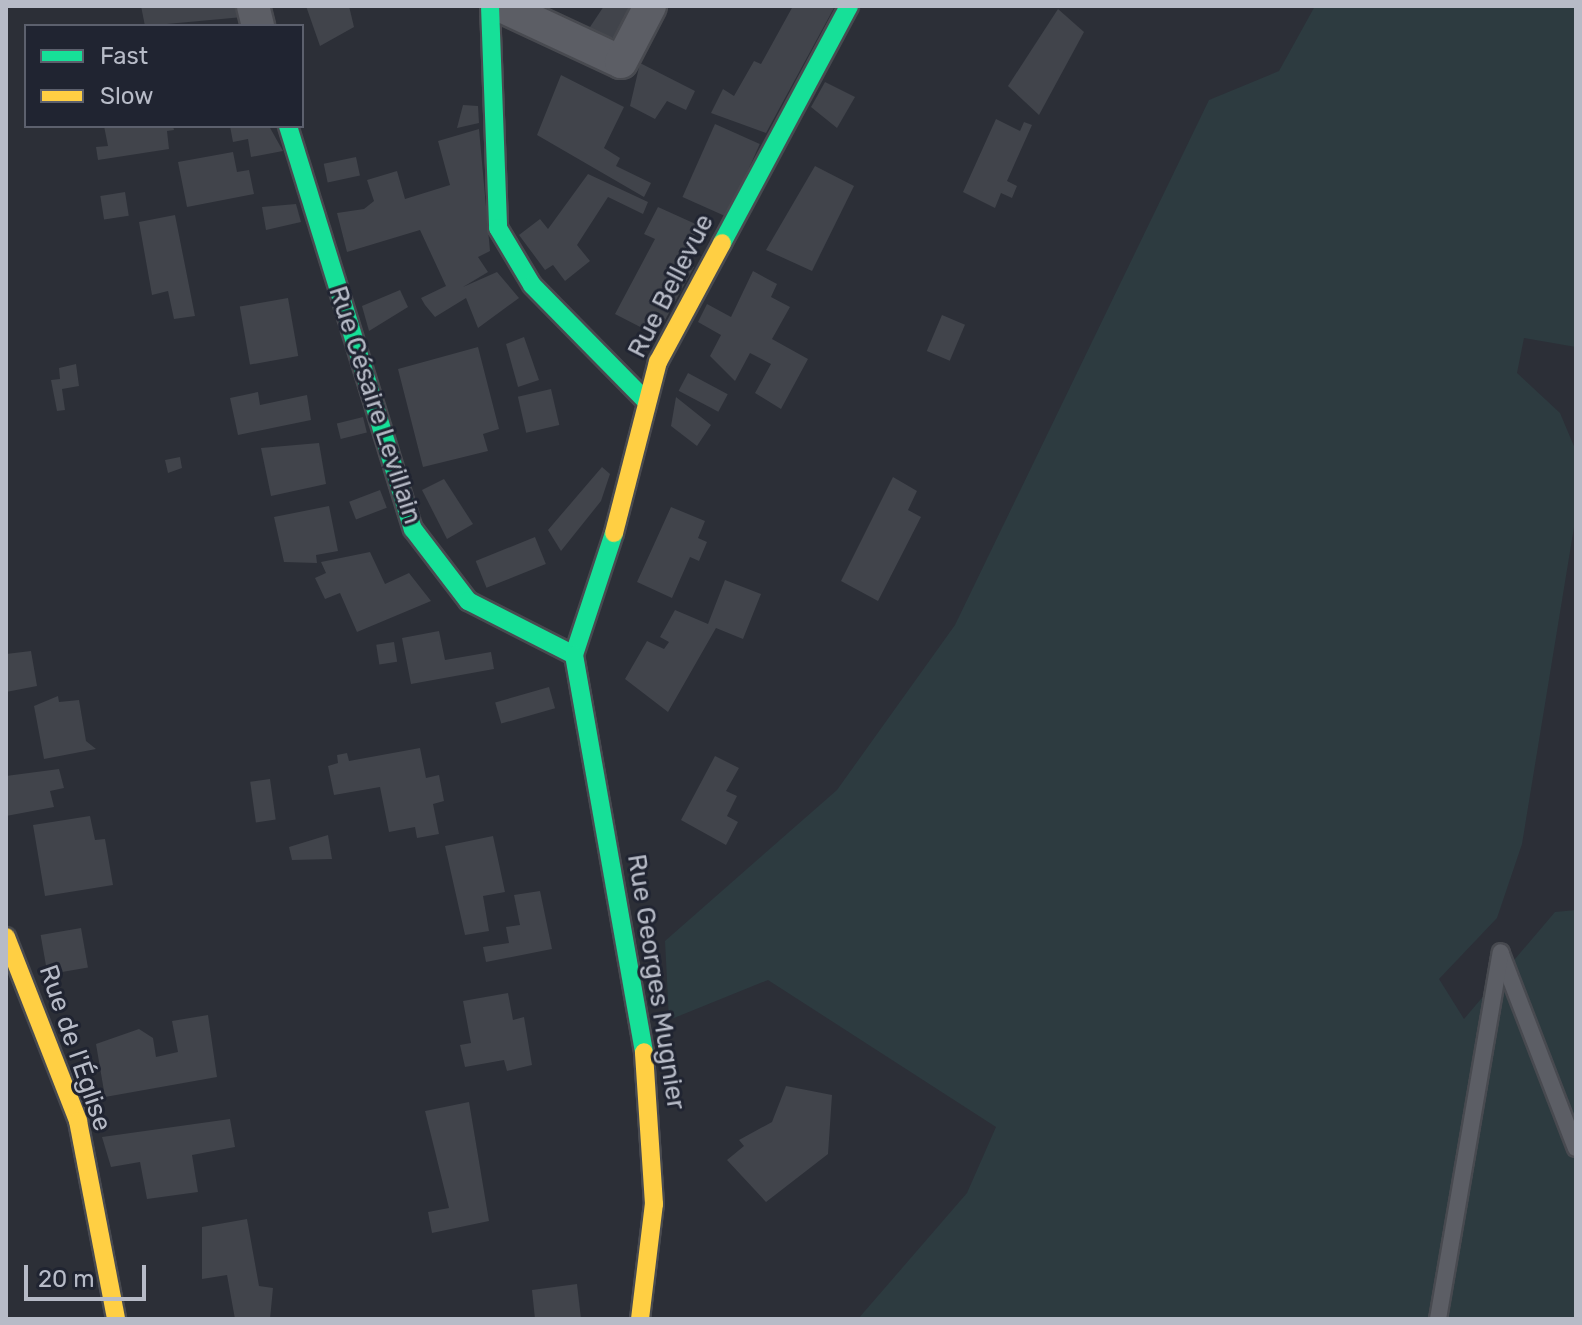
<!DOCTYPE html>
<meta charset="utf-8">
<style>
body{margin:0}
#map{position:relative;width:1582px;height:1325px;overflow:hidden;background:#2c2f37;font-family:Rubik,sans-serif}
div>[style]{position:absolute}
.green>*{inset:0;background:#2d3b40}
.building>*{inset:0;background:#41444b;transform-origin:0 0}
.roads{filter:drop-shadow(2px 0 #484a50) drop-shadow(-2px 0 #484a50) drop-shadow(0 2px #484a50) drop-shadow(0 -2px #484a50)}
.lane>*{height:16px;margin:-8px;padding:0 8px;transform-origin:8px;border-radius:8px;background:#5c5e65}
.street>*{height:32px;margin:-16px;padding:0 16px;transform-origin:16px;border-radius:16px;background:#5c5e65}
.fast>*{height:18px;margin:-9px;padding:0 9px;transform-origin:9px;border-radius:9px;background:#16e098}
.slow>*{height:18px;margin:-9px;padding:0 9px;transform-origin:9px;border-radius:9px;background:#ffcf43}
span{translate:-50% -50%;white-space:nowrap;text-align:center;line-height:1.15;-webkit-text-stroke:6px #202431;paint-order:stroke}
.street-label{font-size:26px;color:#b7bbc7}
.frame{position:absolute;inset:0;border:8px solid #b7bbc7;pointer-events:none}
.legend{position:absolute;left:24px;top:24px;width:280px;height:104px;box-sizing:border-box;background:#202431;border:2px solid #5c606d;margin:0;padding:10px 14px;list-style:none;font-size:24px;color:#b7bbc7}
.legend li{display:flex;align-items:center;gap:16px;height:40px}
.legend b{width:40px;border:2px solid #5c606d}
.scale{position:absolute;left:24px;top:1265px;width:122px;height:36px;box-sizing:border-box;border:4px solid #b7bbc7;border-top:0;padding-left:10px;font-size:24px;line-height:28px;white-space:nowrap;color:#b7bbc7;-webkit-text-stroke:6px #202431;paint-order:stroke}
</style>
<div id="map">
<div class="green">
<i style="clip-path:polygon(1315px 6px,1576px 6px,1576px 347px,1524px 338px,1517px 373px,1560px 413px,1576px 451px,1576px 515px,1522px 844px,1497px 918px,1439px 979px,1464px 1019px,1555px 912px,1576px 910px,1576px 1319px,858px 1319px,967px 1193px,996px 1127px,768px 980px,669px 1020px,665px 941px,837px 790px,955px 625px,1209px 100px,1279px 71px)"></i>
</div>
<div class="building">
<i style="clip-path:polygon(141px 6px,241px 6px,243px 17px,145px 26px)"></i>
<i style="clip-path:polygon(306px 6px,349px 6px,354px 27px,320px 46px)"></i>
<i style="clip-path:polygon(604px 6px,633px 6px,618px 35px,607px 40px,588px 30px)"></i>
<i style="clip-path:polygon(793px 6px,835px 6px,766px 133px,711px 113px,723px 89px,734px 96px,754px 61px,761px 64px)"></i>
<i style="clip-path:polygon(1058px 9px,1084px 32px,1039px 115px,1008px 86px)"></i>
<i style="clip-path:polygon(640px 63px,695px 91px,686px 110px,667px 101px,655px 119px,630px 106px)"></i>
<i style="clip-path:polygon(561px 75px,624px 107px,604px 148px,620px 158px,616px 166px,651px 183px,644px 197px,537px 135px)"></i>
<i style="clip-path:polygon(825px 82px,855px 97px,837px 128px,811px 107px)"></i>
<i style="clip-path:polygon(463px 105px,478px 106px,479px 123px,457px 128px)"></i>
<i style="clip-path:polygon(996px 119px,1020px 131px,1024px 122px,1032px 125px,1007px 181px,1017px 186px,1012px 198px,1001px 193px,995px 208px,963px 192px)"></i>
<i style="left:715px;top:124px;width:49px;height:80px;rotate:24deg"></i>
<i style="clip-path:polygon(104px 126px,173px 126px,174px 130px,167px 131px,169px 149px,98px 160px,96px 147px,108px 146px)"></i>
<i style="clip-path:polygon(230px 126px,269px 126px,283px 151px,251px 157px,248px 139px,233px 142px)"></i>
<i style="clip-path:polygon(479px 129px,490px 251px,478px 257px,488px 272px,463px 287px,497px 272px,519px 298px,478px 328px,466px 298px,435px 317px,425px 305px,421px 298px,446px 286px,420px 230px,347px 252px,337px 213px,364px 209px,374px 201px,367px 180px,397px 171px,405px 199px,450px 185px,438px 141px)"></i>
<i style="clip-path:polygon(233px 152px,237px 172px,249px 170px,254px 194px,187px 207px,178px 162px)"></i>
<i style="left:356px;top:157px;width:19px;height:33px;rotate:78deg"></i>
<i style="clip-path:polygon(815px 166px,854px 186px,812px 271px,766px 250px)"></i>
<i style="clip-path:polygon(588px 174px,648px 202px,643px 214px,608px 197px,577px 245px,590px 261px,565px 281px,553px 265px,545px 270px,519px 235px,540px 219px,548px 229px)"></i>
<i style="left:125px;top:192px;width:24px;height:25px;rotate:81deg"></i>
<i style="clip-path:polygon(296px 204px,301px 222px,266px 230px,262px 207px)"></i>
<i style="clip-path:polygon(658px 207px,700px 226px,681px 259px,694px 267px,664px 322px,655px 317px,648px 331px,615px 314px,655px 239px,644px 234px)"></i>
<i style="clip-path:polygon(175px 215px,195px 316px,174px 319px,168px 291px,152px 295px,139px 222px)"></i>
<i style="clip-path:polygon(753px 271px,777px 284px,771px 297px,790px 307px,772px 339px,808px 359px,781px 409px,755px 393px,771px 364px,750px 353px,735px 381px,710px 356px,721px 335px,698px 322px,707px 304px,731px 317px)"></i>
<i style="clip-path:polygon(400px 290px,408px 307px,369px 331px,362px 306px)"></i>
<i style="left:288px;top:298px;width:59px;height:49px;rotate:80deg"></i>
<i style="left:942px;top:315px;width:25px;height:39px;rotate:23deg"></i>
<i style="clip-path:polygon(524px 337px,539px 380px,518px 387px,506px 344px)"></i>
<i style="clip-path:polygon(478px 347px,499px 429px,483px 434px,488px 451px,423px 467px,398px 369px)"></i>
<i style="clip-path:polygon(76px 364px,79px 386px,62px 389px,65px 410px,57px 411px,51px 380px,60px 379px,59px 368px)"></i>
<i style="left:688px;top:373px;width:45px;height:20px;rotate:28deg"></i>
<i style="left:551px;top:389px;width:37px;height:34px;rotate:77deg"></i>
<i style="clip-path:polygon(258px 392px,260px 405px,307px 395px,311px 420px,238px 435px,230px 398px)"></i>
<i style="clip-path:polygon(676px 397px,711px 425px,697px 446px,671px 426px)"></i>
<i style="left:363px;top:417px;width:16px;height:27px;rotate:76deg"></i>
<i style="clip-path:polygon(319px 443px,326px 484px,271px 496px,261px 448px)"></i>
<i style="clip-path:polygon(180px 457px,182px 468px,168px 473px,165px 460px)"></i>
<i style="clip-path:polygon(602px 467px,610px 474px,601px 501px,561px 551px,548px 530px)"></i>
<i style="clip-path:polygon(893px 477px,917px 491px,908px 510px,921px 517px,878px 601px,841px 581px)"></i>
<i style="clip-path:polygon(444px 479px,473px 524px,447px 539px,422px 490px)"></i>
<i style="left:380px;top:490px;width:19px;height:33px;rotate:69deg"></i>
<i style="clip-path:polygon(329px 506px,338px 551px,316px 555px,317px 563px,284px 562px,274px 517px)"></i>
<i style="clip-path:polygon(671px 507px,705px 521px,698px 538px,707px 542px,699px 561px,690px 557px,672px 598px,637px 582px)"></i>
<i style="left:535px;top:537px;width:29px;height:64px;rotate:68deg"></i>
<i style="clip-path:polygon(370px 552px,385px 584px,409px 573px,431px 601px,357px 632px,340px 593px,325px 599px,315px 578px,326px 573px,321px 562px)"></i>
<i style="clip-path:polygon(725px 580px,761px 594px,743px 639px,716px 628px,668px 712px,625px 679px,647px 641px,664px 649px,669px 642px,660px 637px,675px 610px,708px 624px)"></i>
<i style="clip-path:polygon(439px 631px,445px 660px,491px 652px,494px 669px,411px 684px,402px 638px)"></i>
<i style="left:394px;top:642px;width:20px;height:18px;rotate:81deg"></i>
<i style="clip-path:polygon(31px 651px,37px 686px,6px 692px,6px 654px)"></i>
<i style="left:549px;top:687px;width:22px;height:56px;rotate:74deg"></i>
<i style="clip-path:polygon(58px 696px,59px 702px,79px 700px,86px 741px,96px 749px,44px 759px,34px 706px)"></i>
<i style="clip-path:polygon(420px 748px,426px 778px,439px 775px,444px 801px,433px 804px,439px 834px,417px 838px,415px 827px,389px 832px,380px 787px,334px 795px,328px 766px,338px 763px,337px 755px,347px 753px,349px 761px)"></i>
<i style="clip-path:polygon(715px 756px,739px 768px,726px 791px,737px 796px,727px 816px,738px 822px,726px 845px,681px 820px)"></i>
<i style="clip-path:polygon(59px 769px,64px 788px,50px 791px,54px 807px,6px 816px,6px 776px)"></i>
<i style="left:270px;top:779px;width:41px;height:20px;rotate:82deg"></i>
<i style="clip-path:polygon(90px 816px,95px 840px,105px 839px,113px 885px,45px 896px,33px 825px)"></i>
<i style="clip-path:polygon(328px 835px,332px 859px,292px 860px,289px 847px)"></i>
<i style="clip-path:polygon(493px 836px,505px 892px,483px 896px,489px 931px,465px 935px,445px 846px)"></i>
<i style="clip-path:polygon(540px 891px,552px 949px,486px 962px,483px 947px,509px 943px,506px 927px,520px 925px,514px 895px)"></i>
<i style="left:81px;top:928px;width:40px;height:41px;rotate:80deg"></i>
<i style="clip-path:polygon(508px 993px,513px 1020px,524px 1017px,532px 1065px,507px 1071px,504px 1060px,465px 1067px,460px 1045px,471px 1043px,463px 1001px)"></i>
<i style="clip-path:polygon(208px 1015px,217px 1077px,105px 1097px,96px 1044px,139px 1029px,153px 1038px,156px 1057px,178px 1052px,172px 1021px)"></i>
<i style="clip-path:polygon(786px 1086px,832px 1095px,828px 1154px,766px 1202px,727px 1160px,744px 1146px,739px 1140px,772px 1122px)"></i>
<i style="clip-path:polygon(469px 1102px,489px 1221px,432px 1233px,428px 1212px,449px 1208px,425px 1111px)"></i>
<i style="clip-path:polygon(230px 1119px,235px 1147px,192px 1155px,198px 1192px,147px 1199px,140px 1162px,111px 1167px,102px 1137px)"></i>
<i style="clip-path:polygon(247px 1219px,259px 1286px,273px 1288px,270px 1319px,235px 1319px,227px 1275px,202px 1279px,202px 1227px)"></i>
<i style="clip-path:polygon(577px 1284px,581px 1319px,535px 1319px,532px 1290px)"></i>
</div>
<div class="roads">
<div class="lane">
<i style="left:1501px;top:954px;width:208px;rotate:68.9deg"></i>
<i style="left:1438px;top:1319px;width:372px;rotate:-80.3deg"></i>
</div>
<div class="street">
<i style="left:253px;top:6px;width:21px;rotate:76deg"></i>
<i style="left:501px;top:6px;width:132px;rotate:25deg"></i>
<i style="left:621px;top:62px;width:63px;rotate:-62.6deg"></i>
</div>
<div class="fast">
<i style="left:490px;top:6px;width:222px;rotate:87.9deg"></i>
<i style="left:498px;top:228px;width:66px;rotate:59.2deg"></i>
<i style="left:532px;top:285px;width:163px;rotate:45.5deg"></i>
<i style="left:288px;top:126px;width:422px;rotate:72.8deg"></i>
<i style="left:413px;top:529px;width:91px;rotate:52.6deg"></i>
<i style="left:468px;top:601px;width:119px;rotate:27deg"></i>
<i style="left:722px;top:243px;width:269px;rotate:-61.8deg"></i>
<i style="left:614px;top:533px;width:128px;rotate:108.2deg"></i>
<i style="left:574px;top:655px;width:403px;rotate:80deg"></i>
</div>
<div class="slow">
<i style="left:614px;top:533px;width:177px;rotate:-75.6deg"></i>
<i style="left:658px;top:362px;width:135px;rotate:-61.7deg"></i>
<i style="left:6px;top:937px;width:198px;rotate:68.6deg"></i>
<i style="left:78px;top:1121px;width:202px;rotate:79.1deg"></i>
<i style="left:640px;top:1319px;width:116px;rotate:-83.1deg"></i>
<i style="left:654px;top:1204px;width:152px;rotate:-93.8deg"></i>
</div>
</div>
<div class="street-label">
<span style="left:671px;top:286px;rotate:-63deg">Rue Bellevue</span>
<span style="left:375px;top:405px;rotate:72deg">Rue Césaire Levillain</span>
<span style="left:656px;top:982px;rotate:81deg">Rue Georges Mugnier</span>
<span style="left:75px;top:1048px;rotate:71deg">Rue de l'Église</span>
</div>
<div class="frame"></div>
<ul class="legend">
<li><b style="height:10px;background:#16e098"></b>Fast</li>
<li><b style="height:10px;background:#ffcf43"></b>Slow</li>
</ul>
<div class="scale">20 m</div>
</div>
